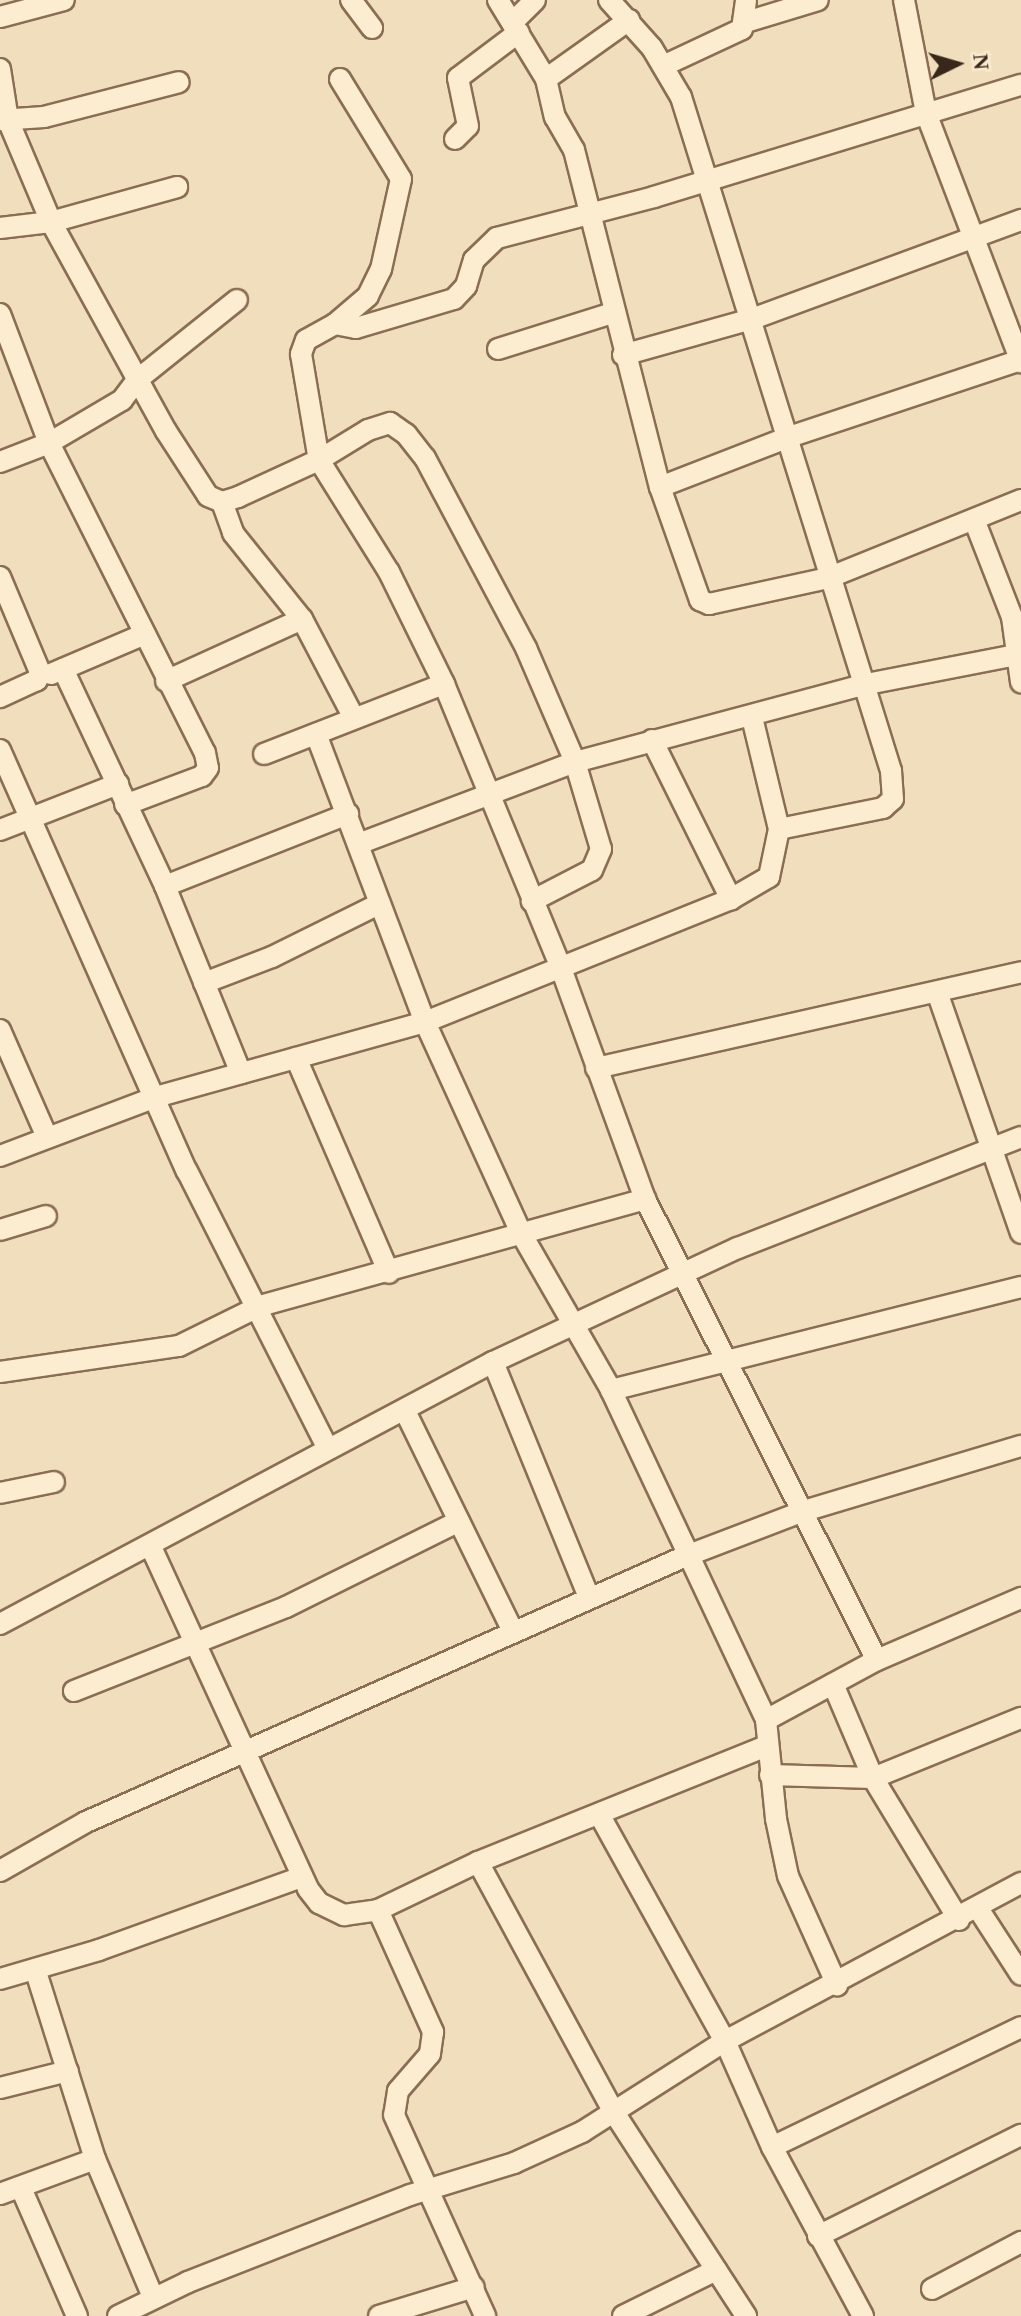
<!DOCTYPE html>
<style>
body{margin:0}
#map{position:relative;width:1021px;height:2316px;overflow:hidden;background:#f1debc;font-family:Georgia,serif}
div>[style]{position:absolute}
.roads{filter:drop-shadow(2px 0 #8a6e54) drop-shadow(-2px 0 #8a6e54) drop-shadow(0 2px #8a6e54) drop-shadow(0 -2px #8a6e54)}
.minor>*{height:20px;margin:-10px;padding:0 10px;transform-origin:10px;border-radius:10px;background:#fcecd0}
span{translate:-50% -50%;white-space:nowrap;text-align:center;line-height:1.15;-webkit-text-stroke:6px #f8e9cc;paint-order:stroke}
.north{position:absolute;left:917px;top:24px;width:80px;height:80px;-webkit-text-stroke:6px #f8e9cc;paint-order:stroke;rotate:85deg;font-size:22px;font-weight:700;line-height:32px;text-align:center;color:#38271a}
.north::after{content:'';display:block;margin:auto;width:28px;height:36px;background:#38271a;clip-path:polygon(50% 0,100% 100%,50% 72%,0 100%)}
</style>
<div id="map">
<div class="roads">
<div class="minor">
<i style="left:351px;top:0;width:35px;rotate:53deg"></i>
<i style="left:498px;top:0;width:92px;rotate:58.7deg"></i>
<i style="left:546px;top:79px;width:39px;rotate:77deg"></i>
<i style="left:555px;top:117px;width:38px;rotate:60deg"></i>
<i style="left:574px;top:150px;width:348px;rotate:75.7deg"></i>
<i style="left:660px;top:487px;width:120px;rotate:70.5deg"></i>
<i style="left:700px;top:600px;width:10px;rotate:24deg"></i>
<i style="left:709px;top:604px;width:122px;rotate:-12.3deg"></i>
<i style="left:828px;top:578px;width:208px;rotate:-22deg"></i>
<i style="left:609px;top:0;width:64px;rotate:48.1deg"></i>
<i style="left:652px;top:48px;width:57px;rotate:59.4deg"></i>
<i style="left:681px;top:97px;width:706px;rotate:72.69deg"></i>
<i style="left:891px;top:771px;width:28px;rotate:86deg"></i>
<i style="left:893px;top:799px;width:13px;rotate:138deg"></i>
<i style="left:883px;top:808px;width:106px;rotate:168.6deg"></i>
<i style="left:904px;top:0;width:115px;rotate:79deg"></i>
<i style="left:926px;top:113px;width:267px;rotate:69.1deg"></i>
<i style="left:0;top:17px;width:66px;rotate:-14.9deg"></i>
<i style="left:513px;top:22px;width:31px;rotate:-45deg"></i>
<i style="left:746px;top:22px;width:75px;rotate:-17deg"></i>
<i style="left:663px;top:66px;width:87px;rotate:-25.1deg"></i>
<i style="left:742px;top:29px;width:29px;rotate:-82deg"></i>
<i style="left:0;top:69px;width:52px;rotate:81.1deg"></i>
<i style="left:8px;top:120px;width:111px;rotate:67.1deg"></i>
<i style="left:51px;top:222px;width:131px;rotate:-15.5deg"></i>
<i style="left:340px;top:79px;width:117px;rotate:58.6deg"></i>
<i style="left:401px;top:179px;width:92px;rotate:102.5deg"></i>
<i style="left:381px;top:269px;width:30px;rotate:116deg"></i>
<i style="left:368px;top:296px;width:43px;rotate:139.7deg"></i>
<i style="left:335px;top:324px;width:33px;rotate:151deg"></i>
<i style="left:306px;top:340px;width:15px;rotate:110deg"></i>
<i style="left:301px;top:354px;width:108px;rotate:80.4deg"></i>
<i style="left:319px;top:460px;width:132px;rotate:58deg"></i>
<i style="left:389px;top:572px;width:125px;rotate:63.8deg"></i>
<i style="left:444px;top:684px;width:310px;rotate:67.6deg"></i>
<i style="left:562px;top:971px;width:243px;rotate:70deg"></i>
<i style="left:645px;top:1199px;width:516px;rotate:63.29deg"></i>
<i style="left:546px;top:79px;width:102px;rotate:-35.4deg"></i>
<i style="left:0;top:120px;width:44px;rotate:-3.9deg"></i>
<i style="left:44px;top:117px;width:139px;rotate:-14.5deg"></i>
<i style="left:455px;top:139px;width:18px;rotate:-45deg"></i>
<i style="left:468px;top:126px;width:49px;rotate:-101.8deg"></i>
<i style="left:458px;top:78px;width:76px;rotate:-37deg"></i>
<i style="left:0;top:228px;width:51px;rotate:-6.7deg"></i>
<i style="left:51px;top:222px;width:239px;rotate:61.2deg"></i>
<i style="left:166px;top:431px;width:77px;rotate:57.1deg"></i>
<i style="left:208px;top:496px;width:15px;rotate:23deg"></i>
<i style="left:222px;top:502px;width:17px;rotate:-17deg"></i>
<i style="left:238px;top:497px;width:89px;rotate:-24.6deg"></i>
<i style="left:319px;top:460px;width:57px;rotate:-31.5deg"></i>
<i style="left:368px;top:430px;width:23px;rotate:-18deg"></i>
<i style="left:390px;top:423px;width:19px;rotate:35deg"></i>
<i style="left:406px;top:434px;width:31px;rotate:52deg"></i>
<i style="left:425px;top:458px;width:215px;rotate:62deg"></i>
<i style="left:526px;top:648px;width:124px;rotate:66.7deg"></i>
<i style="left:575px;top:762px;width:91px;rotate:73.4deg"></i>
<i style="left:601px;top:849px;width:23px;rotate:113deg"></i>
<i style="left:592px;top:870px;width:68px;rotate:152.7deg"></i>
<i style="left:0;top:314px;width:138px;rotate:69.2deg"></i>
<i style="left:49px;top:443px;width:347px;rotate:63.3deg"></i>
<i style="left:205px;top:753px;width:15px;rotate:79deg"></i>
<i style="left:208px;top:768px;width:10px;rotate:127deg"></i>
<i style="left:202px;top:776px;width:82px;rotate:159.4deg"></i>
<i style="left:335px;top:324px;width:21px;rotate:11deg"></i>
<i style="left:356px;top:328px;width:102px;rotate:-16.5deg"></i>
<i style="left:454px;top:299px;width:18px;rotate:-47deg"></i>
<i style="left:466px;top:286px;width:27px;rotate:-73deg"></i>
<i style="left:474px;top:260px;width:32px;rotate:-44deg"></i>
<i style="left:497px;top:238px;width:162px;rotate:-14.6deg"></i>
<i style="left:654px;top:197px;width:384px;rotate:-17deg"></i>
<i style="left:498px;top:349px;width:120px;rotate:-17.5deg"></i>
<i style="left:623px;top:355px;width:134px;rotate:-15.6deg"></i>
<i style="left:752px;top:319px;width:287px;rotate:-20.2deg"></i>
<i style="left:0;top:462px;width:53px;rotate:-21.2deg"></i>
<i style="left:49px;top:443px;width:85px;rotate:-30.5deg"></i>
<i style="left:122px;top:400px;width:25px;rotate:-53deg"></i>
<i style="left:137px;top:380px;width:128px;rotate:-38.7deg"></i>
<i style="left:660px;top:487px;width:138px;rotate:-21.2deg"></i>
<i style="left:789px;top:437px;width:244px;rotate:-18.4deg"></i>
<i style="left:222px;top:502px;width:33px;rotate:70deg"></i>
<i style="left:233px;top:533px;width:110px;rotate:51.3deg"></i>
<i style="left:302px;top:619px;width:112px;rotate:62.3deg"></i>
<i style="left:975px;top:522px;width:102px;rotate:68.7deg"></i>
<i style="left:1012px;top:617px;width:66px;rotate:82.1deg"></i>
<i style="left:0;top:577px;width:103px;rotate:67.2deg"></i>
<i style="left:40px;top:672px;width:9px;rotate:111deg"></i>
<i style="left:37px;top:680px;width:41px;rotate:155.3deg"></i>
<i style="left:63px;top:669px;width:240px;rotate:64.8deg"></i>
<i style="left:165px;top:886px;width:202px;rotate:67.9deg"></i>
<i style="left:51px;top:674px;width:102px;rotate:-23.1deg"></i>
<i style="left:166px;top:681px;width:149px;rotate:-24.5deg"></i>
<i style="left:316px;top:734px;width:308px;rotate:69.3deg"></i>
<i style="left:425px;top:1022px;width:234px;rotate:65.5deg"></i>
<i style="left:522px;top:1235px;width:179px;rotate:60.1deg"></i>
<i style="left:611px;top:1390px;width:365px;rotate:64.8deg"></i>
<i style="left:766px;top:1720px;width:100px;rotate:84.2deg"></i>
<i style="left:776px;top:1819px;width:58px;rotate:78.1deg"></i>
<i style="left:788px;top:1876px;width:120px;rotate:65.8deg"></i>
<i style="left:652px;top:740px;width:178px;rotate:63.6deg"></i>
<i style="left:0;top:750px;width:461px;rotate:66.1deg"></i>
<i style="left:187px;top:1171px;width:309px;rotate:63.1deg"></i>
<i style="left:264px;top:754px;width:193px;rotate:-21.3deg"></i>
<i style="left:0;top:830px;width:127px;rotate:-21.3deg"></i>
<i style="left:358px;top:844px;width:232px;rotate:-20.7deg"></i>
<i style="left:575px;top:762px;width:297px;rotate:-15deg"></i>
<i style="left:862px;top:685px;width:162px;rotate:-11deg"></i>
<i style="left:165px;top:886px;width:197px;rotate:-21.5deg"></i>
<i style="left:204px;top:983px;width:73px;rotate:-20.9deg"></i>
<i style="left:272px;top:957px;width:119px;rotate:-26.4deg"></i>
<i style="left:937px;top:992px;width:255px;rotate:70.8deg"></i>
<i style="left:0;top:1030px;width:117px;rotate:66.3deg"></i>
<i style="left:296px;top:1058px;width:234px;rotate:66.6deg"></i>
<i style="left:596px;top:1068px;width:436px;rotate:-12.7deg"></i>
<i style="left:0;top:1156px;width:167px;rotate:-20.7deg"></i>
<i style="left:156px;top:1097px;width:279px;rotate:-15.6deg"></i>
<i style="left:425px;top:1022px;width:330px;rotate:-21.9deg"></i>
<i style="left:731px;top:899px;width:44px;rotate:-30.1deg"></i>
<i style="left:769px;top:877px;width:49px;rotate:-78.2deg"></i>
<i style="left:779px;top:829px;width:115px;rotate:-103.6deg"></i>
<i style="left:0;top:1230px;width:48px;rotate:-16.9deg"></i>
<i style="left:493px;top:1362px;width:254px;rotate:67.8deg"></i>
<i style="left:0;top:1372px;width:181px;rotate:-8.3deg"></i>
<i style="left:179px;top:1346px;width:90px;rotate:-26.3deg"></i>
<i style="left:260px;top:1306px;width:400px;rotate:-15.5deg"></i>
<i style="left:611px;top:1390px;width:423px;rotate:-14.1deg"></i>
<i style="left:405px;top:1411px;width:243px;rotate:63.9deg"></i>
<i style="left:0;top:1493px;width:55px;rotate:-11.5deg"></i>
<i style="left:151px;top:1547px;width:376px;rotate:65.3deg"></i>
<i style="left:308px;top:1889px;width:18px;rotate:52deg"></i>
<i style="left:319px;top:1903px;width:28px;rotate:26deg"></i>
<i style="left:344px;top:1915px;width:34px;rotate:-8deg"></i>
<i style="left:378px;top:1910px;width:111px;rotate:-25.6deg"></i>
<i style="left:478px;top:1862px;width:310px;rotate:-21.9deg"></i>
<i style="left:0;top:1624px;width:558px;rotate:-27.99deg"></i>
<i style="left:493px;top:1362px;width:270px;rotate:-25deg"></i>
<i style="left:738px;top:1248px;width:304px;rotate:-21.4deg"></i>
<i style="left:833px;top:1684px;width:102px;rotate:66.9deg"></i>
<i style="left:873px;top:1778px;width:166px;rotate:58.8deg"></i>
<i style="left:74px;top:1691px;width:228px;rotate:-21.6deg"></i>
<i style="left:286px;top:1607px;width:193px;rotate:-26.4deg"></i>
<i style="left:766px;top:1720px;width:126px;rotate:-28.4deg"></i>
<i style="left:877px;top:1660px;width:157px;rotate:-23.3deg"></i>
<i style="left:770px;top:1775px;width:103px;rotate:1.7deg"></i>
<i style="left:873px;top:1778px;width:160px;rotate:-22.1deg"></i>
<i style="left:599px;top:1814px;width:260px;rotate:61deg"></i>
<i style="left:725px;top:2041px;width:116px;rotate:66.1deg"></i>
<i style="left:772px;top:2147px;width:192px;rotate:61.7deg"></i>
<i style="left:478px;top:1862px;width:287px;rotate:61.5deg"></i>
<i style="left:615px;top:2114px;width:241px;rotate:57deg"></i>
<i style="left:0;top:1871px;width:99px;rotate:-29.7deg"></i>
<i style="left:86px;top:1822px;width:656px;rotate:-23.91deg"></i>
<i style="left:686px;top:1556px;width:126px;rotate:-20.9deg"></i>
<i style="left:804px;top:1511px;width:227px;rotate:-16.7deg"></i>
<i style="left:378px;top:1910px;width:134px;rotate:65.7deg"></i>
<i style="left:433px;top:2032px;width:22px;rotate:98deg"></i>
<i style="left:430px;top:2054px;width:49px;rotate:130.9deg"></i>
<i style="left:398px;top:2091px;width:24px;rotate:99deg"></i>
<i style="left:394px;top:2115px;width:221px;rotate:65.6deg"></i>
<i style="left:979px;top:1910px;width:77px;rotate:57.1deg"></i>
<i style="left:0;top:1979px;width:103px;rotate:-16.3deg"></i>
<i style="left:99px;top:1950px;width:216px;rotate:-19.8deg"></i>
<i style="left:0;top:2088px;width:70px;rotate:-14deg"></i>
<i style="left:772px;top:2147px;width:276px;rotate:-25.7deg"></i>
<i style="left:95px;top:2159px;width:150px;rotate:67.2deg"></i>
<i style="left:21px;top:2188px;width:140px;rotate:66.4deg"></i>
<i style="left:0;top:2194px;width:101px;rotate:-20.2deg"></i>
<i style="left:95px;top:2159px;width:199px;rotate:-107.5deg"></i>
<i style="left:818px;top:2236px;width:227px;rotate:-26.5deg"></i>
<i style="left:932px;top:2289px;width:101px;rotate:-27.8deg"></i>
<i style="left:118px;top:2316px;width:78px;rotate:-25.9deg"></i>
<i style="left:188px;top:2282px;width:238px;rotate:-21.4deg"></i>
<i style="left:410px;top:2195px;width:109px;rotate:-17.1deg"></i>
<i style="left:514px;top:2163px;width:75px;rotate:-24.5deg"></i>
<i style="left:582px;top:2132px;width:169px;rotate:-32.5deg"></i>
<i style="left:725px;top:2041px;width:336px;rotate:-28.1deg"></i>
<i style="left:379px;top:2316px;width:99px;rotate:-17deg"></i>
<i style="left:623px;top:2316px;width:104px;rotate:-26.3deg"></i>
</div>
</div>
<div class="north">N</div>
</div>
